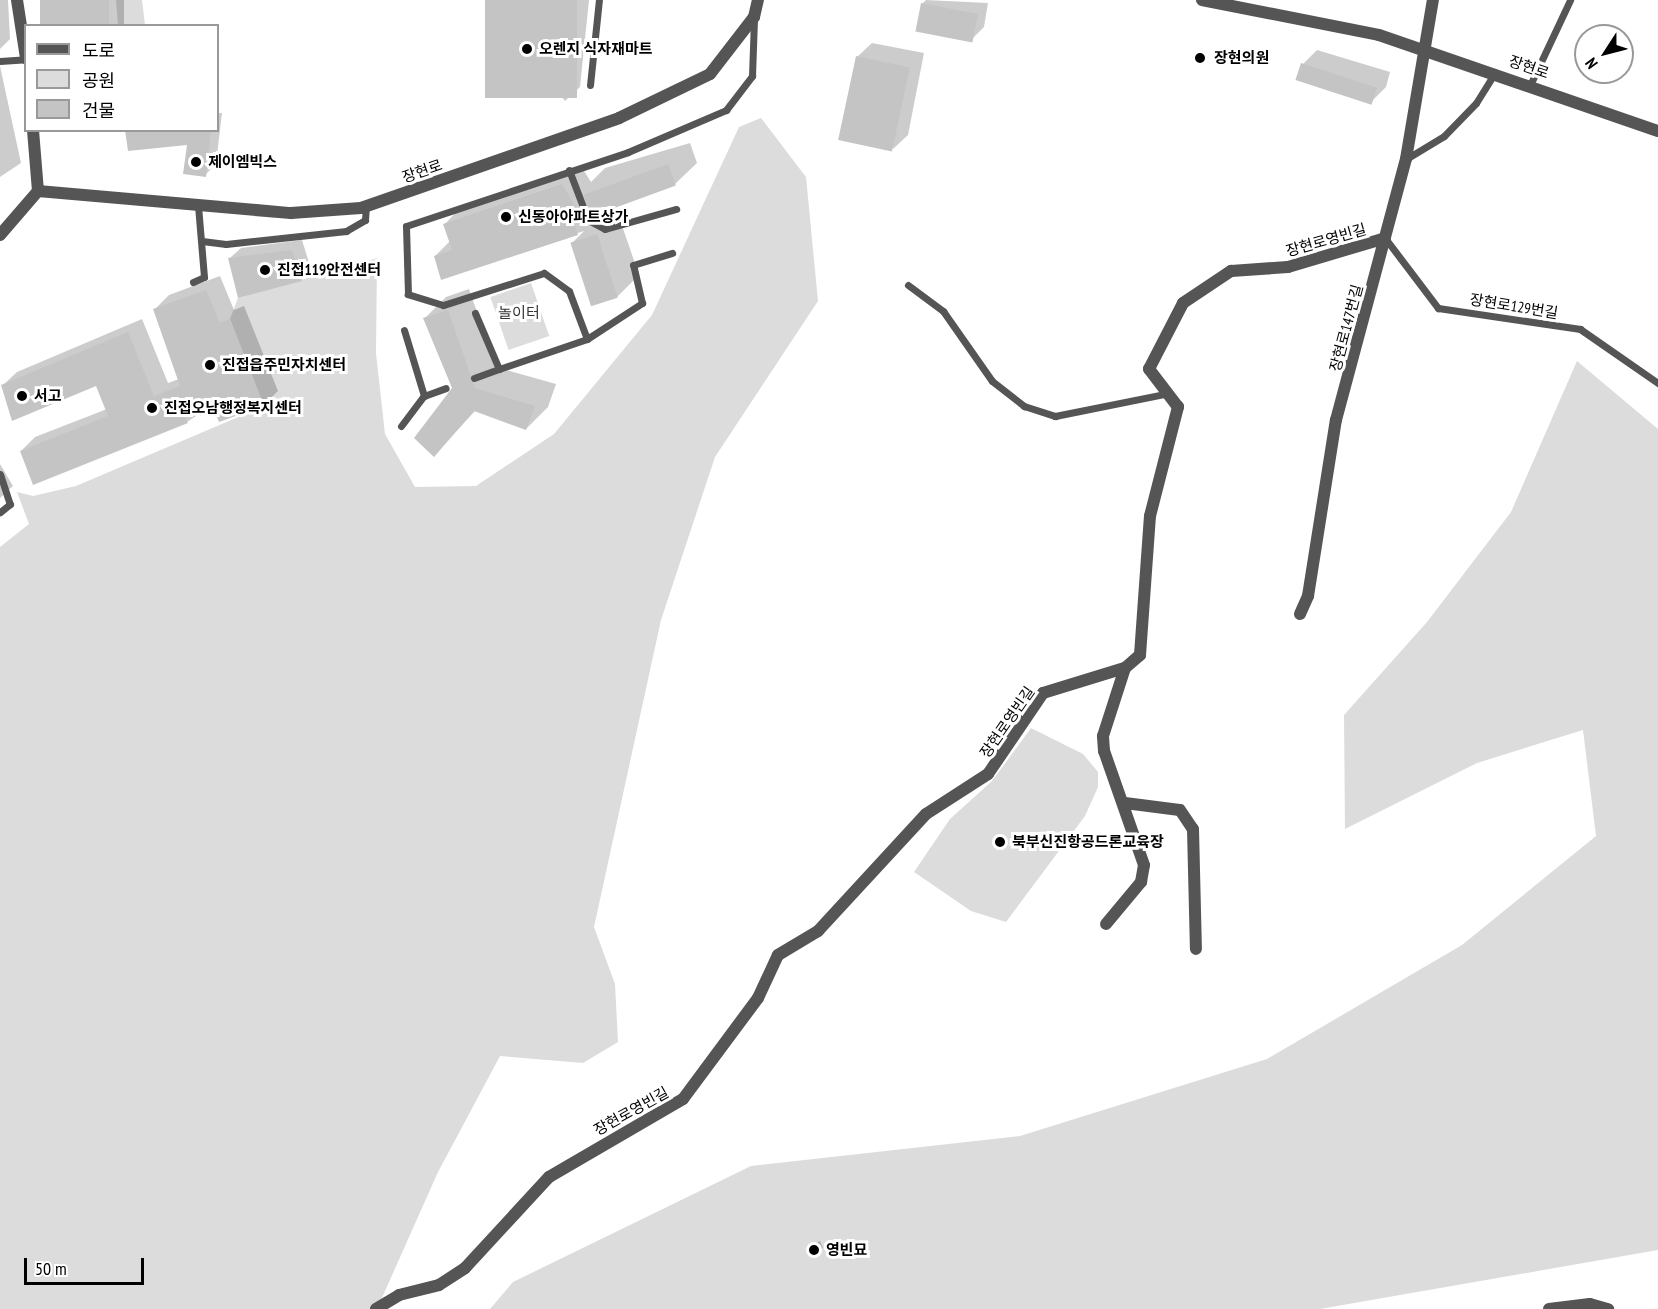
<!DOCTYPE html>
<meta charset="utf-8">
<style>
body{margin:0}
#map{position:relative;width:1658px;height:1309px;overflow:hidden;background:#fff;font-family:"PT Sans Narrow","Noto Sans KR",sans-serif}
div>[style]{position:absolute}
.green>*{inset:0;background:#dcdcdc;transform-origin:0 0}
.shadow>*{inset:0;background:#0003;transform-origin:0 0}
.building>*{inset:0;background:#c4c4c4;transform-origin:0 0}
.round{border-radius:50%}
.lane>*{height:7px;margin:-3.5px;padding:0 3.5px;transform-origin:3.5px;border-radius:3.5px;background:#555}
.street>*{height:12px;margin:-6px;padding:0 6px;transform-origin:6px;border-radius:6px;background:#555}
.dots>*{width:16px;height:16px;translate:-50% -50%;box-sizing:border-box;border:3px solid #fff;border-radius:50%}
span{translate:-50% -50%;white-space:nowrap;text-align:center;line-height:1.15;-webkit-text-stroke:6px #fff;paint-order:stroke}
.poi-label{font-size:15px;color:#000;font-weight:700}
.left{translate:0 -50%;text-align:left}
.street-label{font-size:15px;color:#000}
.park-label{font-size:15px;color:#333}
.legend{position:absolute;left:24px;top:24px;width:195px;height:108px;box-sizing:border-box;background:#fff;border:2px solid #999;margin:0;padding:8px 10px;list-style:none;font-size:18px;color:#000}
.legend li{display:flex;align-items:center;gap:12px;height:30px}
.legend b{width:30px;border:2px solid #999}
.north{position:absolute;left:1574px;top:24px;width:60px;height:60px;box-sizing:border-box;background:#fff;border:2px solid #999;border-radius:50%;rotate:234deg;font-size:16px;font-weight:700;line-height:24px;text-align:center;color:#000}
.north::after{content:'';display:block;margin:auto;width:21px;height:27px;background:#000;clip-path:polygon(50% 0,100% 100%,50% 72%,0 100%)}
.scale{position:absolute;left:24px;top:1258px;width:120px;height:27px;box-sizing:border-box;border:3px solid #000;border-top:0;padding-left:8px;font-size:18px;line-height:21px;white-space:nowrap;color:#000;-webkit-text-stroke:4px #fff;paint-order:stroke}
</style>
<div id="map">
<div class="green">
<i style="clip-path:polygon(116px 0,142px 0,145px 25px,118px 25px)"></i>
<i style="clip-path:polygon(761px 118px,806px 177px,818px 301px,715px 457px,661px 620px,594px 927px,615px 984px,618px 1042px,583px 1063px,500px 1056px,438px 1172px,377px 1309px,0 1309px,0 547px,29px 524px,17px 492px,33px 496px,76px 486px,264px 406px,230px 319px,238px 298px,377px 258px,376px 353px,385px 434px,415px 487px,476px 486px,554px 434px,652px 315px,739px 127px)"></i>
<i style="left:531px;top:283px;width:56px;height:43px;rotate:71deg"></i>
<i style="clip-path:polygon(1577px 361px,1658px 429px,1658px 1250px,1320px 1309px,490px 1309px,513px 1282px,751px 1166px,1020px 1136px,1267px 1059px,1462px 945px,1596px 836px,1583px 730px,1477px 763px,1345px 829px,1344px 715px,1427px 622px,1511px 512px)"></i>
<i style="clip-path:polygon(1031px 728px,1083px 754px,1098px 772px,1098px 787px,1085px 816px,1006px 922px,971px 911px,914px 872px,950px 819px,992px 781px)"></i>
</div>
<div class="shadow">
<i style="clip-path:polygon(0 0,8px 0,10px 39px,0 49px)"></i>
<i style="left:43px;top:0;width:81px;height:26px"></i>
<i style="clip-path:polygon(486px 0,589px 0,580px 87px,565px 101px)"></i>
<i style="clip-path:polygon(926px 0,988px 3px,984px 27px,973px 38px,922px 4px)"></i>
<i style="clip-path:polygon(872px 43px,924px 53px,908px 135px,893px 149px,857px 57px)"></i>
<i style="clip-path:polygon(1317px 50px,1390px 72px,1386px 87px,1372px 101px,1303px 64px)"></i>
<i style="clip-path:polygon(0 66px,21px 163px,0 177px)"></i>
<i style="clip-path:polygon(218px 113px,222px 113px,216px 164px,205px 175px,189px 143px,127px 130px,218px 130px)"></i>
<i style="clip-path:polygon(690px 143px,697px 163px,675px 184px,594px 208px,596px 215px,587px 224px,618px 214px,639px 275px,617px 297px,572px 243px,584px 231px,442px 278px,435px 256px,450px 241px,445px 224px,463px 205px,581px 166px,591px 182px,605px 168px)"></i>
<i style="clip-path:polygon(302px 240px,311px 269px,301px 280px,230px 258px,241px 248px)"></i>
<i style="clip-path:polygon(220px 276px,234px 310px,244px 306px,278px 391px,263px 405px,214px 404px,187px 422px,21px 451px,35px 437px,107px 409px,97px 384px,2px 386px,17px 372px,142px 319px,168px 383px,179px 379px,155px 309px,169px 295px)"></i>
<i style="clip-path:polygon(469px 289px,496px 367px,556px 384px,548px 407px,526px 429px,476px 410px,434px 455px,453px 389px,425px 318px,446px 297px)"></i>
<i style="clip-path:polygon(0 464px,13px 486px,0 498px)"></i>
<i style="clip-path:polygon(820px 1241px,823px 1248px,812px 1253px,810px 1246px)"></i>
</div>
<div class="building">
<i style="left:40px;top:0;width:69px;height:26px"></i>
<i style="left:485px;top:0;width:92px;height:98px"></i>
<i style="left:921px;top:3px;width:58px;height:29px;rotate:11deg"></i>
<i style="left:856px;top:56px;width:55px;height:86px;rotate:12deg"></i>
<i style="left:1301px;top:63px;width:80px;height:18px;rotate:18deg"></i>
<i style="clip-path:polygon(125px 130px,211px 130px,206px 177px,183px 174px,187px 145px,128px 151px)"></i>
<i style="left:668px;top:164px;width:23px;height:90px;rotate:70deg"></i>
<i style="clip-path:polygon(562px 184px,580px 214px,572px 216px,578px 235px,441px 280px,434px 256px,452px 250px,443px 224px)"></i>
<i style="left:597px;top:234px;width:67px;height:28px;rotate:72deg"></i>
<i style="clip-path:polygon(292px 250px,302px 281px,238px 298px,228px 258px)"></i>
<i style="clip-path:polygon(206px 290px,220px 323px,230px 319px,264px 406px,219px 422px,213px 406px,185px 417px,188px 423px,33px 485px,20px 451px,108px 416px,96px 386px,12px 421px,1px 385px,128px 332px,154px 396px,180px 386px,153px 309px)"></i>
<i style="clip-path:polygon(448px 310px,475px 388px,535px 406px,526px 430px,474px 411px,434px 457px,414px 438px,452px 388px,423px 318px)"></i>
<i class="round" style="left:807px;top:1243px;width:14px;height:14px"></i>
</div>
<div class="lane">
<i style="left:0;top:61px;width:26px;rotate:-4deg"></i>
<i style="left:1531px;top:83px;width:92px;rotate:-64.8deg"></i>
<i style="left:590px;top:85px;width:85px;rotate:-84deg"></i>
<i style="left:1406px;top:159px;width:44px;rotate:-31.2deg"></i>
<i style="left:1444px;top:136px;width:46px;rotate:-45.9deg"></i>
<i style="left:1476px;top:103px;width:36px;rotate:-58deg"></i>
<i style="left:569px;top:170px;width:53px;rotate:69.2deg"></i>
<i style="left:588px;top:220px;width:19px;rotate:28deg"></i>
<i style="left:605px;top:229px;width:74px;rotate:-15.7deg"></i>
<i style="left:1385px;top:238px;width:88px;rotate:52.9deg"></i>
<i style="left:1438px;top:308px;width:144px;rotate:8.4deg"></i>
<i style="left:1580px;top:329px;width:95px;rotate:34.7deg"></i>
<i style="left:202px;top:241px;width:24px;rotate:7deg"></i>
<i style="left:226px;top:244px;width:121px;rotate:-6.2deg"></i>
<i style="left:346px;top:231px;width:22px;rotate:-30deg"></i>
<i style="left:365px;top:220px;width:13px;rotate:-86deg"></i>
<i style="left:193px;top:282px;width:12px;rotate:-24deg"></i>
<i style="left:204px;top:277px;width:72px;rotate:-94.8deg"></i>
<i style="left:908px;top:285px;width:44px;rotate:36.6deg"></i>
<i style="left:943px;top:311px;width:85px;rotate:55deg"></i>
<i style="left:992px;top:381px;width:41px;rotate:38deg"></i>
<i style="left:1024px;top:406px;width:33px;rotate:18deg"></i>
<i style="left:1055px;top:416px;width:111px;rotate:-11.4deg"></i>
<i style="left:475px;top:313px;width:61px;rotate:66.8deg"></i>
<i style="left:499px;top:369px;width:93px;rotate:-18.8deg"></i>
<i style="left:587px;top:339px;width:51px;rotate:-110.6deg"></i>
<i style="left:569px;top:291px;width:31px;rotate:-144deg"></i>
<i style="left:544px;top:273px;width:106px;rotate:162.4deg"></i>
<i style="left:443px;top:305px;width:37px;rotate:-163deg"></i>
<i style="left:408px;top:294px;width:68px;rotate:-91.7deg"></i>
<i style="left:406px;top:226px;width:234px;rotate:-18.4deg"></i>
<i style="left:628px;top:152px;width:107px;rotate:-23.2deg"></i>
<i style="left:726px;top:110px;width:43px;rotate:-52.6deg"></i>
<i style="left:752px;top:76px;width:56px;rotate:-88deg"></i>
<i style="left:404px;top:330px;width:69px;rotate:73.1deg"></i>
<i style="left:587px;top:339px;width:66px;rotate:-33.2deg"></i>
<i style="left:642px;top:303px;width:39px;rotate:-103deg"></i>
<i style="left:633px;top:265px;width:41px;rotate:-17.1deg"></i>
<i style="left:474px;top:378px;width:27px;rotate:-20deg"></i>
<i style="left:401px;top:426px;width:38px;rotate:-53deg"></i>
<i style="left:424px;top:396px;width:23px;rotate:-20deg"></i>
<i style="left:0;top:474px;width:32px;rotate:72deg"></i>
<i style="left:10px;top:504px;width:13px;rotate:141deg"></i>
</div>
<div class="street">
<i style="left:17px;top:0;width:59px;rotate:81.2deg"></i>
<i style="left:1202px;top:0;width:180px;rotate:11.2deg"></i>
<i style="left:1379px;top:35px;width:295px;rotate:19deg"></i>
<i style="left:38px;top:191px;width:254px;rotate:5deg"></i>
<i style="left:291px;top:213px;width:70px;rotate:-4.1deg"></i>
<i style="left:361px;top:208px;width:273px;rotate:-19.2deg"></i>
<i style="left:619px;top:118px;width:101px;rotate:-25.8deg"></i>
<i style="left:710px;top:74px;width:72px;rotate:-52.3deg"></i>
<i style="left:754px;top:17px;width:17px;rotate:-77deg"></i>
<i style="left:0;top:235px;width:58px;rotate:-49.2deg"></i>
<i style="left:38px;top:191px;width:61px;rotate:-94.7deg"></i>
<i style="left:1300px;top:614px;width:20px;rotate:-66deg"></i>
<i style="left:1308px;top:596px;width:178px;rotate:-81deg"></i>
<i style="left:1336px;top:420px;width:270px;rotate:-75deg"></i>
<i style="left:1406px;top:159px;width:161px;rotate:-80.4deg"></i>
<i style="left:1125px;top:803px;width:55px;rotate:7.3deg"></i>
<i style="left:1180px;top:810px;width:23px;rotate:56deg"></i>
<i style="left:1193px;top:829px;width:120px;rotate:88.6deg"></i>
<i style="left:1106px;top:924px;width:55px;rotate:-50.2deg"></i>
<i style="left:1141px;top:882px;width:17px;rotate:-80deg"></i>
<i style="left:1144px;top:865px;width:121px;rotate:-109.3deg"></i>
<i style="left:1104px;top:751px;width:15px;rotate:-94deg"></i>
<i style="left:1103px;top:736px;width:71px;rotate:-72.1deg"></i>
<i style="left:376px;top:1309px;width:27px;rotate:-31deg"></i>
<i style="left:399px;top:1295px;width:41px;rotate:-14deg"></i>
<i style="left:439px;top:1285px;width:31px;rotate:-33deg"></i>
<i style="left:465px;top:1268px;width:124px;rotate:-47.3deg"></i>
<i style="left:549px;top:1177px;width:155px;rotate:-30.2deg"></i>
<i style="left:683px;top:1099px;width:126px;rotate:-53.4deg"></i>
<i style="left:758px;top:998px;width:47px;rotate:-65.1deg"></i>
<i style="left:778px;top:955px;width:47px;rotate:-31deg"></i>
<i style="left:818px;top:931px;width:159px;rotate:-47.3deg"></i>
<i style="left:926px;top:814px;width:74px;rotate:-32.8deg"></i>
<i style="left:988px;top:774px;width:98px;rotate:-55.8deg"></i>
<i style="left:1043px;top:693px;width:86px;rotate:-17deg"></i>
<i style="left:1125px;top:668px;width:20px;rotate:-41deg"></i>
<i style="left:1140px;top:655px;width:139px;rotate:-85.9deg"></i>
<i style="left:1150px;top:516px;width:113px;rotate:-75.6deg"></i>
<i style="left:1178px;top:407px;width:48px;rotate:-127.3deg"></i>
<i style="left:1149px;top:369px;width:74px;rotate:-62.7deg"></i>
<i style="left:1183px;top:303px;width:58px;rotate:-33.7deg"></i>
<i style="left:1231px;top:271px;width:57px;rotate:-4deg"></i>
<i style="left:1288px;top:267px;width:101px;rotate:-16.6deg"></i>
<i style="left:1549px;top:1309px;width:41px;rotate:-7deg"></i>
<i style="left:1590px;top:1304px;width:19px;rotate:16deg"></i>
</div>
<div class="dots">
<i style="left:527px;top:49px;background:#000"></i>
<i style="left:1200px;top:58px;background:#000"></i>
<i style="left:196px;top:162px;background:#000"></i>
<i style="left:506px;top:217px;background:#000"></i>
<i style="left:265px;top:270px;background:#000"></i>
<i style="left:210px;top:365px;background:#000"></i>
<i style="left:22px;top:396px;background:#000"></i>
<i style="left:152px;top:408px;background:#000"></i>
<i style="left:1000px;top:842px;background:#000"></i>
<i style="left:814px;top:1250px;background:#000"></i>
</div>
<div class="poi-label">
<span class="left" style="left:539px;top:49px">오렌지 식자재마트</span>
<span class="left" style="left:1214px;top:58px">장현의원</span>
<span class="left" style="left:208px;top:162px">제이엠빅스</span>
<span class="left" style="left:518px;top:217px">신동아아파트상가</span>
<span class="left" style="left:277px;top:270px">진접119안전센터</span>
<span class="left" style="left:222px;top:365px">진접읍주민자치센터</span>
<span class="left" style="left:34px;top:396px">서고</span>
<span class="left" style="left:164px;top:408px">진접오남행정복지센터</span>
<span class="left" style="left:1012px;top:842px">북부신진항공드론교육장</span>
<span class="left" style="left:826px;top:1250px">영빈묘</span>
</div>
<div class="street-label">
<span style="left:1529px;top:67px;rotate:19deg">장현로</span>
<span style="left:422px;top:171px;rotate:-19deg">장현로</span>
<span style="left:1326px;top:240px;rotate:-16deg">장현로영빈길</span>
<span style="left:1514px;top:306px;rotate:9deg">장현로129번길</span>
<span style="left:1346px;top:328px;rotate:-75deg">장현로147번길</span>
<span style="left:1007px;top:722px;rotate:-55deg">장현로영빈길</span>
<span style="left:631px;top:1111px;rotate:-29deg">장현로영빈길</span>
</div>
<div class="park-label">
<span style="left:519px;top:313px">놀이터</span>
</div>
<ul class="legend">
<li><b style="height:8px;background:#555"></b>도로</li>
<li><b style="height:16px;background:#dcdcdc"></b>공원</li>
<li><b style="height:16px;background:#c4c4c4"></b>건물</li>
</ul>
<div class="north">N</div>
<div class="scale">50 m</div>
</div>
